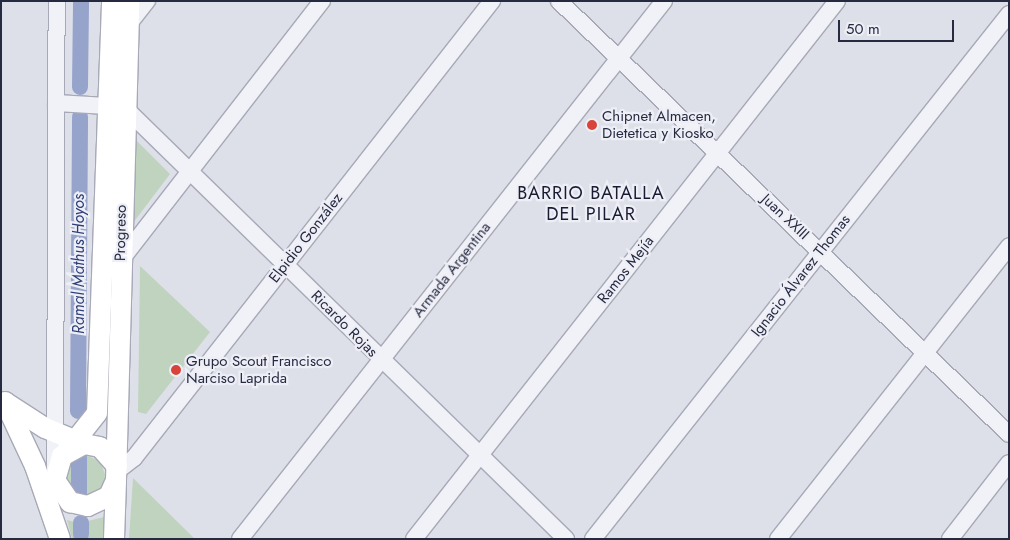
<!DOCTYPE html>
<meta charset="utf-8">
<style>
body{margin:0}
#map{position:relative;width:1010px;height:540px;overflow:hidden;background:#dee0e9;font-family:Jost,sans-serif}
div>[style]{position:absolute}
.green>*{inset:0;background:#bfd3bf}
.canal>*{height:16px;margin:-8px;padding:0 8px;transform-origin:8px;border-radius:8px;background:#96a4cc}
.roads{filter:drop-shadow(1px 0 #a7a9b7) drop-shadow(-1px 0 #a7a9b7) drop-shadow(0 1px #a7a9b7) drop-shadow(0 -1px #a7a9b7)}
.minor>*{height:16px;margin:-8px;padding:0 8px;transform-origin:8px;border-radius:8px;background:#f1f2f7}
.major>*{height:20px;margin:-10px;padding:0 10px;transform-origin:10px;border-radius:10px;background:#fff}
.dots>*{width:14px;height:14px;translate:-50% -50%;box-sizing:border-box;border:2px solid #eeeff6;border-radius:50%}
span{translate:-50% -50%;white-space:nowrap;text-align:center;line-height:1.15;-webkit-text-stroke:4.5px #eeeff6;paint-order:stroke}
.poi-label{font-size:15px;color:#262a41}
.left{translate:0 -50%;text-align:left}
.street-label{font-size:15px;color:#262a41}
.water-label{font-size:16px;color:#2d3e78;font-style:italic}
.quarter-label{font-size:18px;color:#181b31;letter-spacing:1px}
.frame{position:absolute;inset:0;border:2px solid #262a41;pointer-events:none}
.scale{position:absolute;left:838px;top:20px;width:116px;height:22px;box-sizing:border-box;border:2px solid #262a41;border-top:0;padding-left:6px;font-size:15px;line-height:18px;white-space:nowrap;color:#262a41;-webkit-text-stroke:4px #eeeff6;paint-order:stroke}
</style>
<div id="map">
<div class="green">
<i style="clip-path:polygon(135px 139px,170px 174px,133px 223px)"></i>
<i style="clip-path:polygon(140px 266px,210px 332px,146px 414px,138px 412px)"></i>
<i style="clip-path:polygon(83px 454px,100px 461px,106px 477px,102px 488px,84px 498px)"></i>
<i style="clip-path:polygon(74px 456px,75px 496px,62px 471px)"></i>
<i style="clip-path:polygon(133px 478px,195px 539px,129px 539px)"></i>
<i style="clip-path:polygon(104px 517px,103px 539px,72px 539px,67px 520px,75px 522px,77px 535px,85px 533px,84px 522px)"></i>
</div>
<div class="canal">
<i style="left:80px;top:87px;width:86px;rotate:-89.3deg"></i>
<i style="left:78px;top:411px;width:294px;rotate:-89.6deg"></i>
<i style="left:79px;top:458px;width:37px;rotate:90deg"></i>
<i style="left:81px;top:523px;width:11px;rotate:90deg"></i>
</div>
<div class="roads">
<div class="minor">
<i style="left:559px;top:1px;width:624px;rotate:43.9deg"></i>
<i style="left:128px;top:25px;width:31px;rotate:-52deg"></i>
<i style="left:56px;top:103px;width:68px;rotate:3.4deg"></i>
<i style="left:124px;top:107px;width:618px;rotate:44.34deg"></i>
<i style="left:121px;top:260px;width:328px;rotate:-52.2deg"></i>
<i style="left:55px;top:469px;width:468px;rotate:-89.8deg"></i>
<i style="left:116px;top:472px;width:23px;rotate:-38deg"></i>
<i style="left:134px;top:458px;width:581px;rotate:-51.93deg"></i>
<i style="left:240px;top:539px;width:685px;rotate:-51.76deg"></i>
<i style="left:414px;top:539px;width:684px;rotate:-51.82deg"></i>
<i style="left:593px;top:539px;width:670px;rotate:-51.61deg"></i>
<i style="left:778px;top:539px;width:373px;rotate:-51.7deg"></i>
<i style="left:950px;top:539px;width:96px;rotate:-52.2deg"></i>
</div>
<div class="major">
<i style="left:5px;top:402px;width:71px;rotate:64.9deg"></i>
<i style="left:35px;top:466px;width:77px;rotate:71.1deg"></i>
<i style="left:6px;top:403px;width:46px;rotate:32.7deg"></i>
<i style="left:45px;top:428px;width:42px;rotate:22.3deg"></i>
<i style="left:67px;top:451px;width:48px;rotate:-51.7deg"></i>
<i style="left:97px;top:413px;width:412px;rotate:-87.9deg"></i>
<i style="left:117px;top:466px;width:25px;rotate:-132deg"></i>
<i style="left:100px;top:447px;width:16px;rotate:-169deg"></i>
<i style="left:84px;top:444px;width:25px;rotate:151deg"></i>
<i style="left:62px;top:456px;width:25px;rotate:106deg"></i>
<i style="left:55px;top:480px;width:27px;rotate:56deg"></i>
<i style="left:70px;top:502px;width:18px;rotate:13deg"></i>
<i style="left:88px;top:506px;width:23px;rotate:-25deg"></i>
<i style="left:109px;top:496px;width:17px;rotate:-66deg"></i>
<i style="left:116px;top:480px;width:479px;rotate:-88.4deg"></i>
<i style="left:114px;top:539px;width:56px;rotate:-88deg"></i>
</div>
</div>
<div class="dots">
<i style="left:592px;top:125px;background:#d84439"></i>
<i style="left:176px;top:370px;background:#d84439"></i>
</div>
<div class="poi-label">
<span class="left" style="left:602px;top:125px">Chipnet Almacen,<br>Dietetica y Kiosko</span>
<span class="left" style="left:186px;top:370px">Grupo Scout Francisco<br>Narciso Laprida</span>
</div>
<div class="street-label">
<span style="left:785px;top:217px;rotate:43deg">Juan XXIII</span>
<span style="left:121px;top:233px;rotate:-89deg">Progreso</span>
<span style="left:306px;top:238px;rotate:-52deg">Elpidio González</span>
<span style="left:452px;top:270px;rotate:-52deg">Armada Argentina</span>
<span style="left:626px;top:270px;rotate:-52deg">Ramos Mejía</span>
<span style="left:801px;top:276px;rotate:-52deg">Ignacio Álvarez Thomas</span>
<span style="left:344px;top:324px;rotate:45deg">Ricardo Rojas</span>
</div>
<div class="water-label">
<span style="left:79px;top:264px;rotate:-90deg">Ramal Mathus Hoyos</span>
</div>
<div class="quarter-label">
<span style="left:591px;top:204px">BARRIO BATALLA<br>DEL PILAR</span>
</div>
<div class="frame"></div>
<div class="scale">50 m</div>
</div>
